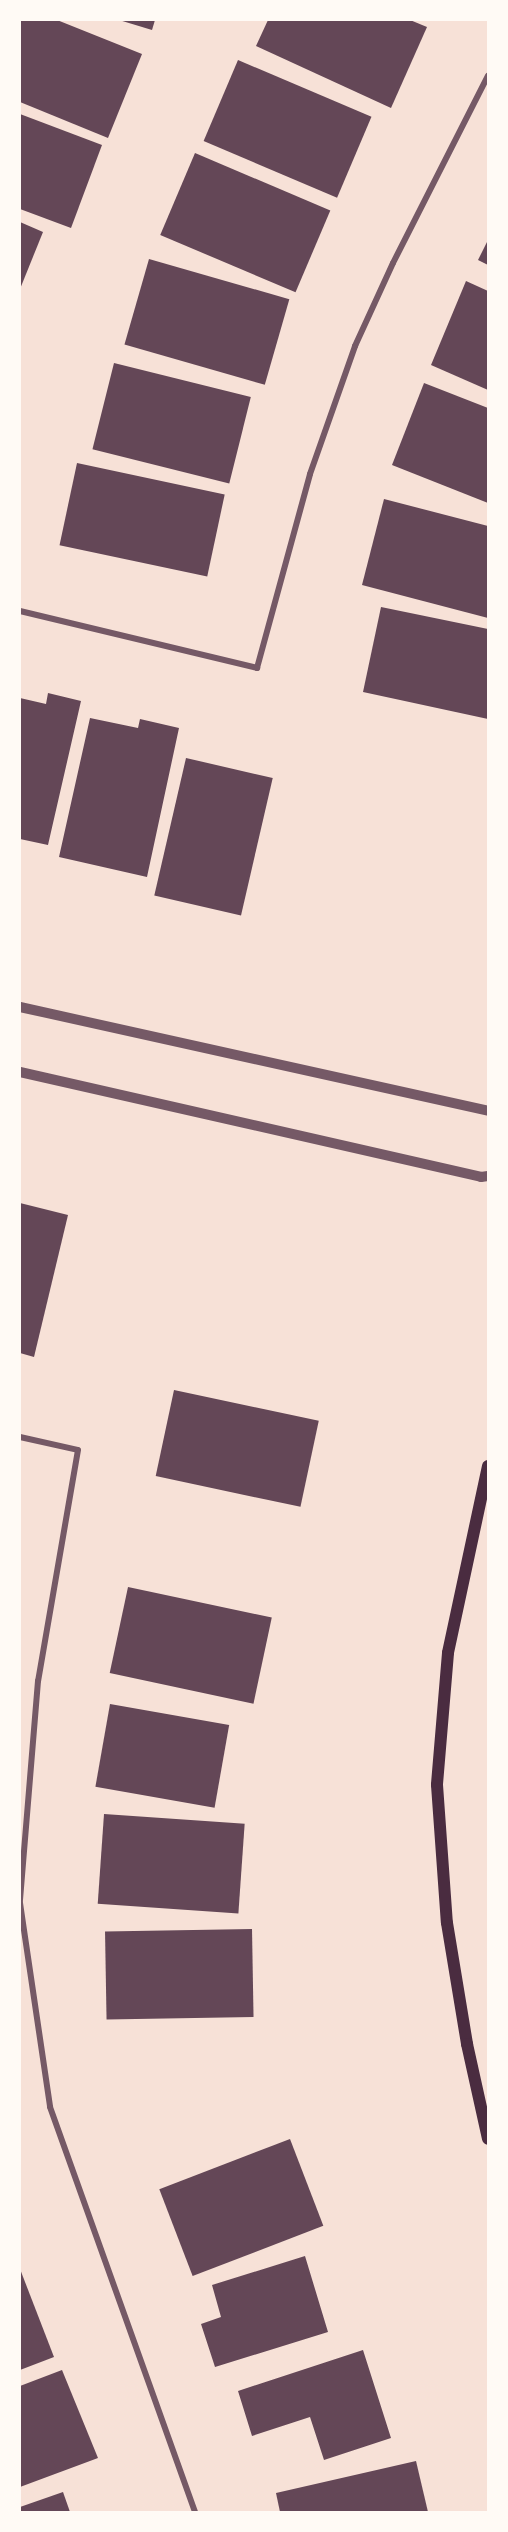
<!DOCTYPE html>
<style>
body{margin:0}
#map{position:relative;width:508px;height:2532px;overflow:hidden;background:#f7e1d7;font-family:"Source Sans 3",sans-serif}
div>[style]{position:absolute}
.building>*{inset:0;background:#644757;transform-origin:0 0}
.minor>*{height:6px;margin:-3px;padding:0 3px;transform-origin:3px;border-radius:3px;background:#755966}
.tertiary>*{height:10px;margin:-5px;padding:0 5px;transform-origin:5px;border-radius:5px;background:#755966}
.secondary>*{height:12px;margin:-6px;padding:0 6px;transform-origin:6px;border-radius:6px;background:#4a2c40}
span{translate:-50% -50%;white-space:nowrap;text-align:center;line-height:1.15;-webkit-text-stroke:5px #fffaf5;paint-order:stroke}
.frame{position:absolute;inset:0;border:21px solid #fffaf5;pointer-events:none}
</style>
<div id="map">
<div class="building">
<i style="clip-path:polygon(20px 20px,57px 20px,142px 54px,108px 138px,20px 102px)"></i>
<i style="clip-path:polygon(119px 20px,155px 20px,152px 30px)"></i>
<i style="clip-path:polygon(268px 20px,410px 20px,427px 27px,391px 108px,256px 46px)"></i>
<i style="left:238px;top:60px;width:145px;height:88px;rotate:23deg"></i>
<i style="clip-path:polygon(20px 114px,102px 145px,71px 228px,20px 209px)"></i>
<i style="left:195px;top:153px;width:147px;height:89px;rotate:23deg"></i>
<i style="clip-path:polygon(20px 222px,43px 232px,20px 289px)"></i>
<i style="clip-path:polygon(488px 240px,488px 265px,478px 260px)"></i>
<i style="left:149px;top:259px;width:146px;height:89px;rotate:16deg"></i>
<i style="clip-path:polygon(466px 281px,488px 291px,488px 390px,431px 365px)"></i>
<i style="left:114px;top:363px;width:141px;height:89px;rotate:14deg"></i>
<i style="clip-path:polygon(424px 383px,488px 408px,488px 503px,392px 465px)"></i>
<i style="left:77px;top:463px;width:151px;height:84px;rotate:12deg"></i>
<i style="clip-path:polygon(384px 499px,488px 526px,488px 618px,362px 585px)"></i>
<i style="clip-path:polygon(381px 607px,488px 629px,488px 719px,363px 692px)"></i>
<i style="clip-path:polygon(48px 693px,81px 701px,48px 845px,20px 839px,20px 698px,46px 704px)"></i>
<i style="clip-path:polygon(90px 718px,138px 728px,140px 719px,179px 728px,147px 877px,59px 857px)"></i>
<i style="left:186px;top:758px;width:89px;height:141px;rotate:13deg"></i>
<i style="clip-path:polygon(20px 1203px,68px 1215px,34px 1357px,20px 1353px)"></i>
<i style="left:174px;top:1390px;width:148px;height:88px;rotate:12deg"></i>
<i style="left:128px;top:1587px;width:147px;height:88px;rotate:12deg"></i>
<i style="left:110px;top:1704px;width:121px;height:84px;rotate:10deg"></i>
<i style="left:104px;top:1814px;width:141px;height:90px;rotate:4deg"></i>
<i style="left:252px;top:1929px;width:88px;height:147px;rotate:89deg"></i>
<i style="left:290px;top:2139px;width:93px;height:140px;rotate:69deg"></i>
<i style="clip-path:polygon(305px 2256px,328px 2332px,215px 2367px,201px 2324px,221px 2317px,212px 2285px)"></i>
<i style="clip-path:polygon(20px 2269px,54px 2357px,20px 2370px)"></i>
<i style="clip-path:polygon(363px 2350px,391px 2438px,324px 2460px,310px 2417px,252px 2436px,238px 2391px)"></i>
<i style="clip-path:polygon(62px 2370px,98px 2458px,20px 2487px,20px 2386px)"></i>
<i style="clip-path:polygon(416px 2461px,428px 2512px,280px 2512px,276px 2493px)"></i>
<i style="clip-path:polygon(63px 2492px,70px 2512px,20px 2512px,20px 2507px)"></i>
</div>
<div class="minor">
<i style="left:20px;top:611px;width:244px;rotate:13.5deg"></i>
<i style="left:257px;top:668px;width:201px;rotate:-74.7deg"></i>
<i style="left:310px;top:474px;width:136px;rotate:-70.6deg"></i>
<i style="left:355px;top:346px;width:91px;rotate:-65.4deg"></i>
<i style="left:393px;top:263px;width:210px;rotate:-63.1deg"></i>
<i style="left:20px;top:1437px;width:59px;rotate:12.6deg"></i>
<i style="left:78px;top:1450px;width:234px;rotate:99.8deg"></i>
<i style="left:38px;top:1681px;width:222px;rotate:94.7deg"></i>
<i style="left:20px;top:1903px;width:206px;rotate:81.6deg"></i>
<i style="left:50px;top:2107px;width:430px;rotate:70.3deg"></i>
</div>
<div class="tertiary">
<i style="left:20px;top:1007px;width:479px;rotate:12.5deg"></i>
<i style="left:20px;top:1072px;width:473px;rotate:12.8deg"></i>
<i style="left:481px;top:1177px;width:7px;rotate:-8deg"></i>
</div>
<div class="secondary">
<i style="left:488px;top:1466px;width:191px;rotate:102.1deg"></i>
<i style="left:448px;top:1653px;width:132px;rotate:94.8deg"></i>
<i style="left:437px;top:1785px;width:138px;rotate:85.9deg"></i>
<i style="left:447px;top:1923px;width:123px;rotate:80.6deg"></i>
<i style="left:467px;top:2044px;width:97px;rotate:77.5deg"></i>
</div>
<div class="frame"></div>
</div>
